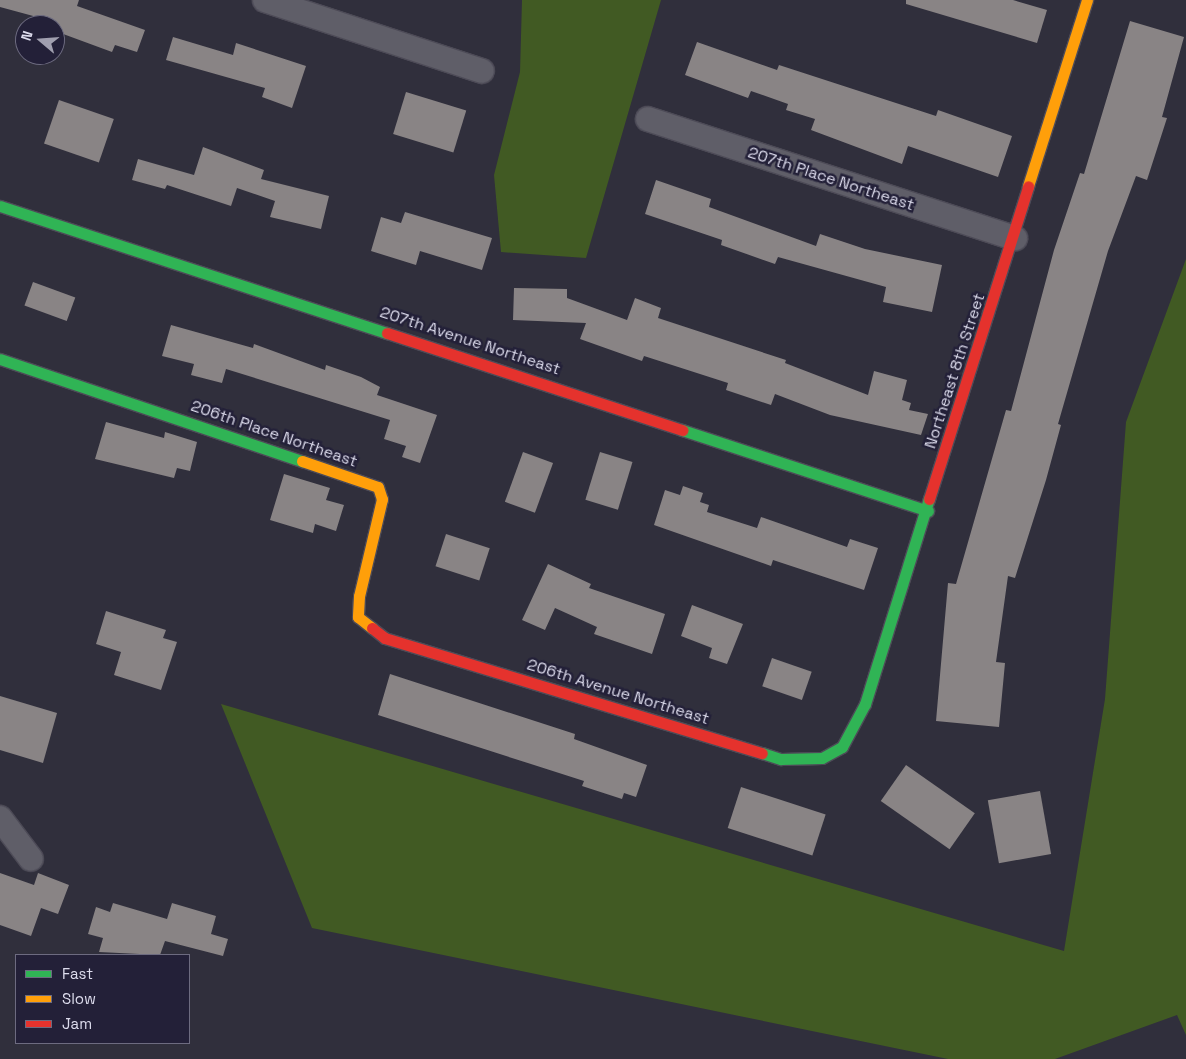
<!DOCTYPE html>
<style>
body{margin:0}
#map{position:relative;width:1186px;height:1059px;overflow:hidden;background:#302f3c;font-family:"Space Grotesk",sans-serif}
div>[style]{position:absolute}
.forest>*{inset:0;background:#415a23}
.building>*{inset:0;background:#898485;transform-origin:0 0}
.roads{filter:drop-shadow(1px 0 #4d4b57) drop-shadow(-1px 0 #4d4b57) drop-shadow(0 1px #4d4b57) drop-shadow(0 -1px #4d4b57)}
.street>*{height:24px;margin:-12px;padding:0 12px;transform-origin:12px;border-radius:12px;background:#5f5e68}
.fast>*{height:11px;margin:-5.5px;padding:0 5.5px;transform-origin:5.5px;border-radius:5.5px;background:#30b455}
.slow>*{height:11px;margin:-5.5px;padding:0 5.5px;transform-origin:5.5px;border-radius:5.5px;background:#ff9f0a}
.jam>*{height:11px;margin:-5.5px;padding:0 5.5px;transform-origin:5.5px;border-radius:5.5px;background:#e5322d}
span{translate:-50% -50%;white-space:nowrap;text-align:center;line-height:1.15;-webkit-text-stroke:5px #232038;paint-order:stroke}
.street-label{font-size:16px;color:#dddced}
.legend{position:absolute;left:15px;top:954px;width:175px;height:90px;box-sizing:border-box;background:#232038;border:1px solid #6d6b80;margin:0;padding:6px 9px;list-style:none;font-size:15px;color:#dddced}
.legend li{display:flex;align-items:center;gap:10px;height:25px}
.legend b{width:25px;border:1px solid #6d6b80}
.north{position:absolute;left:15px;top:15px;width:50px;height:50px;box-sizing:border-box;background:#232038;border:1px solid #6d6b80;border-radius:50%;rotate:288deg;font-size:14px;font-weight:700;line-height:20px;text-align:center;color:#dddced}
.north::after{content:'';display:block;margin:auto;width:18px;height:22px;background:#a09faf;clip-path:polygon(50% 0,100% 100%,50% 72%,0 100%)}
</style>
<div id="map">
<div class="forest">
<i style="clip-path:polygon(522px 0,661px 0,586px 258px,501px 252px,494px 175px,520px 72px)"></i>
<i style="clip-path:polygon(1186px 259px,1186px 1035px,1177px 1015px,1055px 1059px,948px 1059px,312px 928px,221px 704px,1064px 951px,1105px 699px,1126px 422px)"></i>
</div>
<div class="building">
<i style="clip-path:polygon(0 0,79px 0,77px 6px,145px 30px,137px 52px,115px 45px,112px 52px,55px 31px,55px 25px,46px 25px,48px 20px,0 7px)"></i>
<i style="clip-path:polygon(906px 0,1013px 0,1047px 10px,1037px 43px,906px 4px)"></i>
<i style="clip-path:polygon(1130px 21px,1184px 37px,1162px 117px,1167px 118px,1147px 180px,1136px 176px,1108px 251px,1058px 424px,1061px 425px,1046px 480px,1015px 578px,1008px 576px,996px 662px,1005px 663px,999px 727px,936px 721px,948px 583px,956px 584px,1006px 410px,1011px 411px,1054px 250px,1080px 173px,1084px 174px)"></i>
<i style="clip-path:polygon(173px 37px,233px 55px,236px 43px,306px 66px,292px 108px,262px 97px,265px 88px,166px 60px)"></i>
<i style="clip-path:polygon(697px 42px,777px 70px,779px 65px,936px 116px,938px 110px,1012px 136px,998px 177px,908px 146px,902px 164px,811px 130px,815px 119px,786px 110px,788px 104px,751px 91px,748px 98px,685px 75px)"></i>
<i style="left:406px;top:92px;width:63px;height:44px;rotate:17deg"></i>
<i style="left:59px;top:100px;width:58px;height:46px;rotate:19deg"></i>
<i style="clip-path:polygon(203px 147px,264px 170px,261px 179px,329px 196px,321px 229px,270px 217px,275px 201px,237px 188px,231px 206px,167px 185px,165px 189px,132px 180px,138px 159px,194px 175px)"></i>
<i style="clip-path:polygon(656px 180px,711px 199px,709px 207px,816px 246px,820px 234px,865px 249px,942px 265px,932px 312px,883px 302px,886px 287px,778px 257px,775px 264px,721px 245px,722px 240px,645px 214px)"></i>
<i style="clip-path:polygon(405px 212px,492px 238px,482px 270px,420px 251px,416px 265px,371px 251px,381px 217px,401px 223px)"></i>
<i style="left:33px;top:282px;width:45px;height:25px;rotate:20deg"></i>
<i style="clip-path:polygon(514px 288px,567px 289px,567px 298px,627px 320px,635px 298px,661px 308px,658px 318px,786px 360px,785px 363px,868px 395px,874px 371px,907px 380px,902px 400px,911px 403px,909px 410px,928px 414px,921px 435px,830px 415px,775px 394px,771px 405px,726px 390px,728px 383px,644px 356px,642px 361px,580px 339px,586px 323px,513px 320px)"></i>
<i style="clip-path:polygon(171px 325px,253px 348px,254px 344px,325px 370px,326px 365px,361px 377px,380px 387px,377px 395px,437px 415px,420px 463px,402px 457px,406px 446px,384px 439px,390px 420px,226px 369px,222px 383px,191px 375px,194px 364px,162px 356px)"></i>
<i style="clip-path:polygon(106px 422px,164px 438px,165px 432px,197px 442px,190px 471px,177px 468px,174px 478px,95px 459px)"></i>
<i style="left:523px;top:452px;width:32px;height:53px;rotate:20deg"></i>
<i style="left:600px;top:452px;width:34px;height:50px;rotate:17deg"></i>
<i style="clip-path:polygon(284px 474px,330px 488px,326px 500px,344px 505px,336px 531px,315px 524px,313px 533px,270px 520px)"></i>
<i style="clip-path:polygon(683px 486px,703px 493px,700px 502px,709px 505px,707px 512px,757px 528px,761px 517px,847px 547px,850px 539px,878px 548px,864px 590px,773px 560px,771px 566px,654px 525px,665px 490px,680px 495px)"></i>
<i style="left:446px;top:534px;width:46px;height:34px;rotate:18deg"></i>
<i style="clip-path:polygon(548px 564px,591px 584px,589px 588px,665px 614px,652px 654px,594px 634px,597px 627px,555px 608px,545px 630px,522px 620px)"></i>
<i style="clip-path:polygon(692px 605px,743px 624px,727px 664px,709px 658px,712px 648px,681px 636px)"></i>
<i style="clip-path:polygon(106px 611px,166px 630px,163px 638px,177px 642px,161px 690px,114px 675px,121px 652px,96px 644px)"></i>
<i style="left:772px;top:658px;width:42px;height:30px;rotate:19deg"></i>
<i style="clip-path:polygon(390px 674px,575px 734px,574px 739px,647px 765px,636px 797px,624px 793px,622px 799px,582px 786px,584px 781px,378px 715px)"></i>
<i style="clip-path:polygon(0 696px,57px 713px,43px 763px,0 750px)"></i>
<i style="left:906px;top:765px;width:84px;height:44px;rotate:35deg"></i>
<i style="left:741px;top:787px;width:89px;height:43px;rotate:18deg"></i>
<i style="left:1040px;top:791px;width:64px;height:53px;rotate:80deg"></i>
<i style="clip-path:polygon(0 873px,34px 885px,38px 873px,69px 885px,58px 914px,41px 908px,31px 936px,0 925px)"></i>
<i style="clip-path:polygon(113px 903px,167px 919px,172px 903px,216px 916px,211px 934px,228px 939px,223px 956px,165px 941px,160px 955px,99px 952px,103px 938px,88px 934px,96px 907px,110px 912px)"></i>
</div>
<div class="roads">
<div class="street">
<i style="left:265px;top:0;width:228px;rotate:18.1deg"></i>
<i style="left:648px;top:119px;width:386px;rotate:18deg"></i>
<i style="left:0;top:818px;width:51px;rotate:52.9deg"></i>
</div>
<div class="fast">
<i style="left:0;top:206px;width:407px;rotate:18.2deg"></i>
<i style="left:0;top:359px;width:319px;rotate:18.7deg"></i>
<i style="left:682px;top:430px;width:259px;rotate:18.2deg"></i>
<i style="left:762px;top:753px;width:20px;rotate:18deg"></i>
<i style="left:781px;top:759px;width:41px;rotate:-1.4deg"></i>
<i style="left:822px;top:758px;width:23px;rotate:-29deg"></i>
<i style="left:842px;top:747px;width:49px;rotate:-61.9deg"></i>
<i style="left:865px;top:704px;width:215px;rotate:-72.7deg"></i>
</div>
<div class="slow">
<i style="left:1028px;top:186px;width:195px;rotate:-72.4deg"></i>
<i style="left:302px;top:461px;width:80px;rotate:18.9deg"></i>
<i style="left:378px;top:487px;width:13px;rotate:72deg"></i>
<i style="left:382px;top:499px;width:100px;rotate:103.3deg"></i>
<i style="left:359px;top:596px;width:21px;rotate:93deg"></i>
<i style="left:358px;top:617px;width:18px;rotate:38deg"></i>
</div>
<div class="jam">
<i style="left:387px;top:333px;width:311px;rotate:18.2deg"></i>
<i style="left:929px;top:499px;width:328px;rotate:-72.4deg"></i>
<i style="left:372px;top:628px;width:16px;rotate:38deg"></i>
<i style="left:385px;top:638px;width:394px;rotate:17deg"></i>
</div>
</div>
<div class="street-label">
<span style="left:831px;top:179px;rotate:18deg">207th Place Northeast</span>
<span style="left:470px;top:341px;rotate:18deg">207th Avenue Northeast</span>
<span style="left:955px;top:371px;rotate:-72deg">Northeast 8th Street</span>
<span style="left:274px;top:434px;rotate:19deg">206th Place Northeast</span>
<span style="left:618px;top:692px;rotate:17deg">206th Avenue Northeast</span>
</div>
<ul class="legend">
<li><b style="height:6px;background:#30b455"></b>Fast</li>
<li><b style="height:6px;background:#ff9f0a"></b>Slow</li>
<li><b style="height:6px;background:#e5322d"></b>Jam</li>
</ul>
<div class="north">N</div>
</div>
